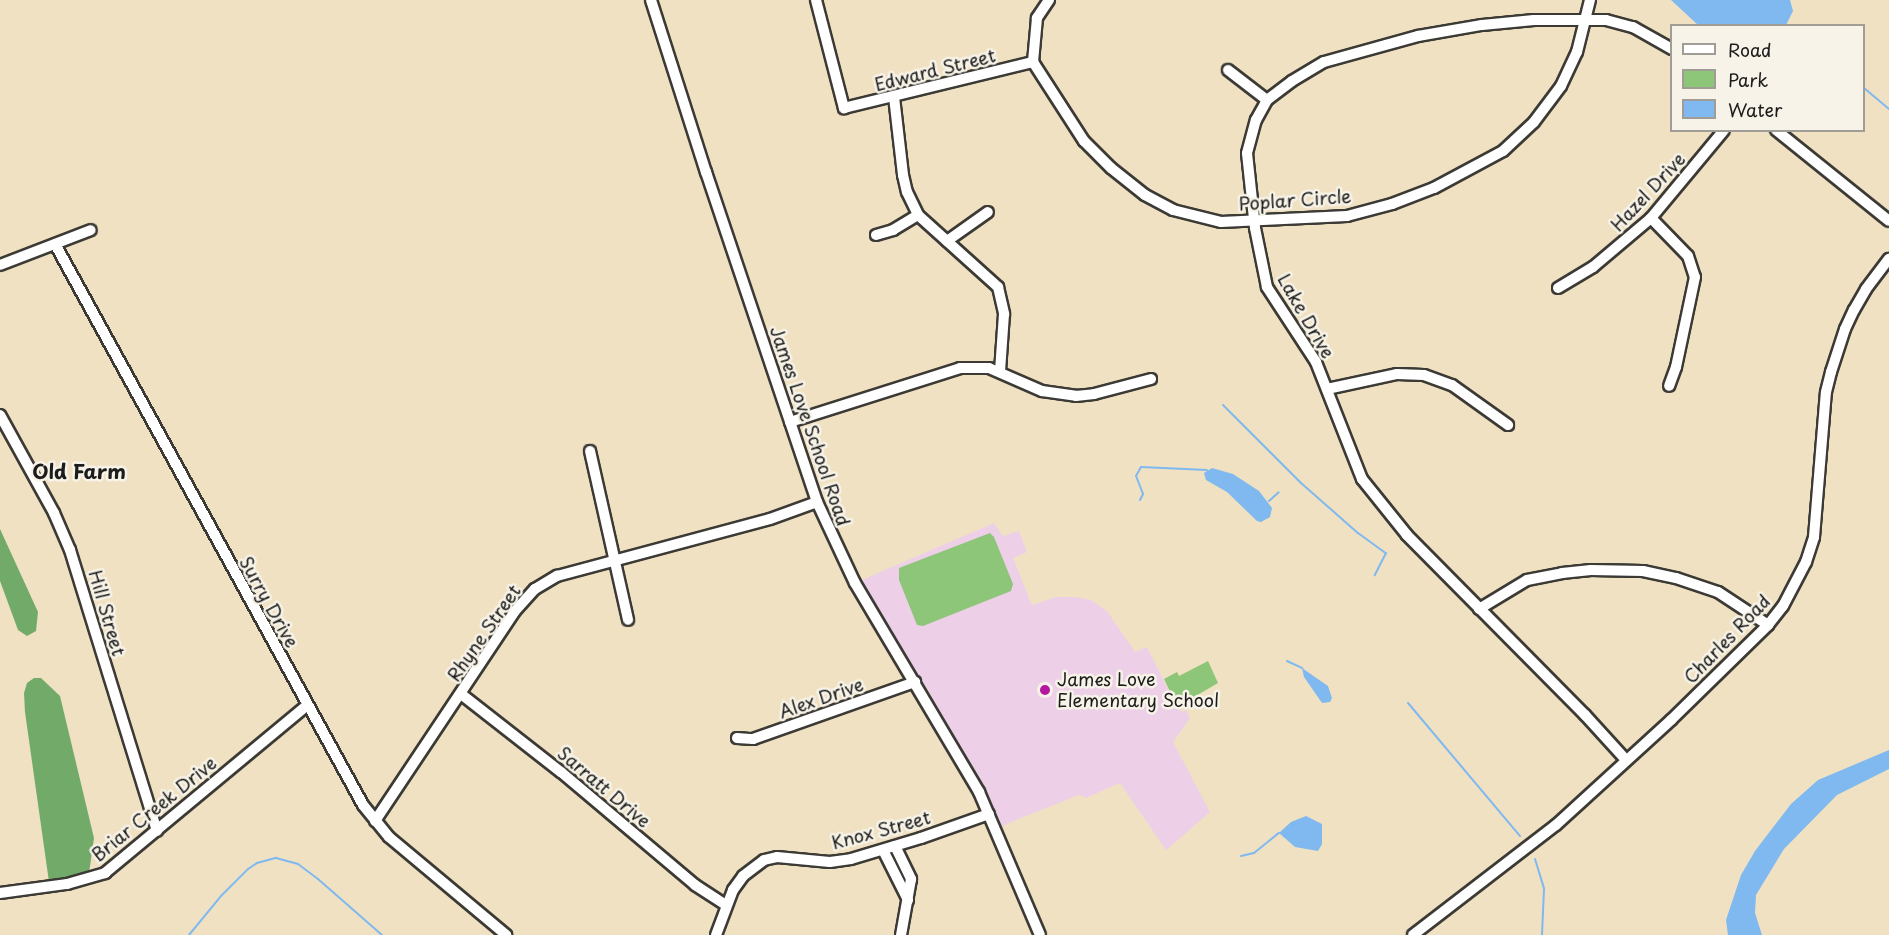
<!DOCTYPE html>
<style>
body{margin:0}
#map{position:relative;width:1889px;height:935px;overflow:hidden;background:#f0e1c2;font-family:"Playpen Sans",sans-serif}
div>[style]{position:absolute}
.built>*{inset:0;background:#edd0e8}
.green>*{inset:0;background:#8dc579}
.forest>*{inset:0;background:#72aa69}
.water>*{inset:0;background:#7fb9f0}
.stream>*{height:2px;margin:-1px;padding:0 1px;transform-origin:1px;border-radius:1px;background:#7fb9f0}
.roads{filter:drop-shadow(2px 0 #3c3a35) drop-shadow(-2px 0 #3c3a35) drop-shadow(0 2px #3c3a35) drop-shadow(0 -2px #3c3a35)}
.minor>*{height:10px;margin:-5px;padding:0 5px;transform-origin:5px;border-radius:5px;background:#fff}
.dots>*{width:16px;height:16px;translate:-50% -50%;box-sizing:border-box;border:3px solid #f7f3e8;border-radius:50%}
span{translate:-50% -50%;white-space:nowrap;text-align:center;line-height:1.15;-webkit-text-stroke:5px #f7f3e8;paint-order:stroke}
.street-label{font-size:18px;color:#1c1c1c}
.poi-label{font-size:18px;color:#1c1c1c}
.left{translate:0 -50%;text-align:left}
.neighbourhood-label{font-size:20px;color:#1c1c1c;font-weight:700}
.legend{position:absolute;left:1670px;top:24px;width:195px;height:108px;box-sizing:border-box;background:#f7f3e8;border:2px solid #9f9d96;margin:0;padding:8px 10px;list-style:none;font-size:18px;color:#1c1c1c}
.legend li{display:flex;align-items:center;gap:12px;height:30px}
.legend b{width:30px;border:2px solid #9f9d96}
</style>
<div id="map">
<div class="built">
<i style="clip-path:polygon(994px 523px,1003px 536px,1019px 531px,1027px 552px,1013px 558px,1032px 605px,1056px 597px,1075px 597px,1091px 600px,1107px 611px,1135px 652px,1147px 647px,1175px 703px,1182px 712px,1186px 710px,1190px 718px,1173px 742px,1210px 812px,1166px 850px,1120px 783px,1086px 798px,1079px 795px,1006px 824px,997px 831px,855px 583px)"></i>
</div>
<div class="green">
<i style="clip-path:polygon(990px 533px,994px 537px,1013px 584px,1011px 591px,923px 626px,917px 625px,899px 580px,899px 568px)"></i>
<i style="clip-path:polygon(1208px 661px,1218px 683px,1194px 697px,1174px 700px,1164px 679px,1177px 672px,1179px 676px)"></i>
</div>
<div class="forest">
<i style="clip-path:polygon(0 529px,38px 612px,36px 631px,27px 636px,18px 630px,0 581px)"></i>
<i style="clip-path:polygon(34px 678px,41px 678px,60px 696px,94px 838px,88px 880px,50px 889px,25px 712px,24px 693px,27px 683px)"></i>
</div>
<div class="water">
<i style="clip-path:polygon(1671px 0,1790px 0,1793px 11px,1786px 25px,1698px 25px)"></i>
<i style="clip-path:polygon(1212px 468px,1233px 474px,1259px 491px,1272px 508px,1270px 517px,1261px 522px,1257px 521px,1227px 492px,1206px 480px,1204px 473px)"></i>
<i style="clip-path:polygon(1302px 668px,1328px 686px,1332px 698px,1330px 702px,1322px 703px,1304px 677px)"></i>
<i style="clip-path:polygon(1889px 750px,1889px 769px,1837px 795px,1784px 849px,1756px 895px,1755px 913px,1762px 935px,1728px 935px,1726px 920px,1741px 875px,1755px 851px,1791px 804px,1818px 780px)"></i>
<i style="clip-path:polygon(1306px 816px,1322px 824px,1322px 844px,1318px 851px,1295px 847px,1279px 833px,1291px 822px)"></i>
</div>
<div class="stream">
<i style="left:1864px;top:88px;width:33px;rotate:40deg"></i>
<i style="left:1223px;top:405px;width:110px;rotate:45deg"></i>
<i style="left:1301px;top:483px;width:76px;rotate:41.3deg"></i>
<i style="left:1358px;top:533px;width:34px;rotate:36deg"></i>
<i style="left:1386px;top:553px;width:25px;rotate:117deg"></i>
<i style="left:1140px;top:500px;width:7px;rotate:-63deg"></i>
<i style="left:1143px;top:494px;width:19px;rotate:-111deg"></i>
<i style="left:1136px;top:476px;width:10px;rotate:-61deg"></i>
<i style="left:1141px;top:467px;width:66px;rotate:2.6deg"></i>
<i style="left:1269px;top:501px;width:13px;rotate:-42deg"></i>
<i style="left:1287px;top:661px;width:17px;rotate:25deg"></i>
<i style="left:1408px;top:703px;width:174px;rotate:49.9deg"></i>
<i style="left:1241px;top:856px;width:13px;rotate:-13deg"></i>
<i style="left:1254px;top:853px;width:32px;rotate:-39deg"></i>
<i style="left:1535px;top:859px;width:31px;rotate:73deg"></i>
<i style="left:1544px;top:889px;width:46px;rotate:92.5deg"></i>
<i style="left:189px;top:935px;width:50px;rotate:-50.6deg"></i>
<i style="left:221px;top:896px;width:38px;rotate:-45deg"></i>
<i style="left:248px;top:869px;width:11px;rotate:-34deg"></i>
<i style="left:257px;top:863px;width:20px;rotate:-15deg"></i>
<i style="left:276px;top:858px;width:23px;rotate:15deg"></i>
<i style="left:298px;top:864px;width:25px;rotate:37deg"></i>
<i style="left:318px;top:879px;width:85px;rotate:41.2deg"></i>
</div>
<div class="roads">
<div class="minor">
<i style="left:651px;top:0;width:181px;rotate:72.3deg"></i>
<i style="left:706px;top:172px;width:348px;rotate:71.4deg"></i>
<i style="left:817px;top:502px;width:89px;rotate:64.9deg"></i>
<i style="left:855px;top:583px;width:243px;rotate:59.3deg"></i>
<i style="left:979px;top:792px;width:155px;rotate:66.9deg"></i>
<i style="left:816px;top:0;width:112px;rotate:75.5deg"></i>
<i style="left:844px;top:108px;width:195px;rotate:-13.7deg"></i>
<i style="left:1049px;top:0;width:22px;rotate:124deg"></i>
<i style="left:1037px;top:18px;width:44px;rotate:95.2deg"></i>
<i style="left:1033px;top:62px;width:94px;rotate:57.2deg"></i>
<i style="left:1084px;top:141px;width:38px;rotate:45deg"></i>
<i style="left:1111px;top:168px;width:43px;rotate:38.5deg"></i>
<i style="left:1145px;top:195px;width:32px;rotate:28deg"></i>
<i style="left:1173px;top:210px;width:49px;rotate:14deg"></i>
<i style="left:1221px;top:222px;width:126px;rotate:-2.7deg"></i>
<i style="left:1347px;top:216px;width:47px;rotate:-14.9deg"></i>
<i style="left:1392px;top:204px;width:45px;rotate:-20.9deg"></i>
<i style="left:1434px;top:188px;width:78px;rotate:-28.2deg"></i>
<i style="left:1503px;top:151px;width:42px;rotate:-43.1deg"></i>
<i style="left:1534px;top:122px;width:45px;rotate:-53.1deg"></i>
<i style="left:1561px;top:86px;width:38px;rotate:-65deg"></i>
<i style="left:1577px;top:52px;width:54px;rotate:-76deg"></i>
<i style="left:1228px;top:70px;width:49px;rotate:37.6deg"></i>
<i style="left:894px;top:97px;width:79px;rotate:83.4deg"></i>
<i style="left:903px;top:175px;width:17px;rotate:77deg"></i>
<i style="left:907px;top:192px;width:25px;rotate:64deg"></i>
<i style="left:918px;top:215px;width:108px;rotate:42deg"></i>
<i style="left:998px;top:287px;width:28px;rotate:77deg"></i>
<i style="left:1004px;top:314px;width:57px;rotate:94deg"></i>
<i style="left:1776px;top:130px;width:145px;rotate:38.8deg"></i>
<i style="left:1651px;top:218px;width:53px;rotate:45.8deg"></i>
<i style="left:1688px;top:256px;width:22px;rotate:72deg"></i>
<i style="left:1695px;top:277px;width:92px;rotate:101.9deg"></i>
<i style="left:1676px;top:367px;width:20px;rotate:110deg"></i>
<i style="left:876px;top:235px;width:18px;rotate:-16deg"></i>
<i style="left:893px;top:230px;width:29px;rotate:-31deg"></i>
<i style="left:947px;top:241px;width:50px;rotate:-35.3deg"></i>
<i style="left:55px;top:244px;width:640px;rotate:61.23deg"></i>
<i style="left:363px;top:805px;width:41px;rotate:50.9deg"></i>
<i style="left:389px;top:837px;width:153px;rotate:39.9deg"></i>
<i style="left:0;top:265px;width:97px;rotate:-21deg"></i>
<i style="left:1558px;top:288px;width:41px;rotate:-31deg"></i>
<i style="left:1593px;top:267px;width:76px;rotate:-40.2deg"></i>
<i style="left:1651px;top:218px;width:114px;rotate:-50.3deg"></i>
<i style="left:1327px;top:389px;width:72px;rotate:-12.1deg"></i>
<i style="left:1397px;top:374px;width:27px;rotate:2deg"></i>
<i style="left:1424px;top:375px;width:30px;rotate:20deg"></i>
<i style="left:1452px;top:385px;width:69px;rotate:35.5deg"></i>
<i style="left:0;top:415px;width:112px;rotate:61.1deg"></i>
<i style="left:54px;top:513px;width:40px;rotate:66.6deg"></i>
<i style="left:70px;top:550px;width:294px;rotate:72.8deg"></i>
<i style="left:790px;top:422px;width:178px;rotate:-17.6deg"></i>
<i style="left:960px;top:368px;width:29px"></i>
<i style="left:989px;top:368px;width:58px;rotate:23.5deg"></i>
<i style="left:1042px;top:391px;width:34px;rotate:8deg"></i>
<i style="left:1076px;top:396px;width:18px;rotate:-6deg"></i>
<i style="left:1094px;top:394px;width:59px;rotate:-14.7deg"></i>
<i style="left:590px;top:451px;width:173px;rotate:77.3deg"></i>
<i style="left:1479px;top:609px;width:56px;rotate:-31.1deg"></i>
<i style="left:1527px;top:580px;width:36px;rotate:-11deg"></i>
<i style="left:1562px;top:573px;width:29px;rotate:-6deg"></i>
<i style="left:1591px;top:570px;width:52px;rotate:1.1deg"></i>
<i style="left:1643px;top:571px;width:34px;rotate:12deg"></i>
<i style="left:1676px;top:578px;width:44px;rotate:18.4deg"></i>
<i style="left:1718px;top:592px;width:60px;rotate:33.4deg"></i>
<i style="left:461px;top:694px;width:127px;rotate:38deg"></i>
<i style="left:561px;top:772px;width:175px;rotate:40.1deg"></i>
<i style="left:695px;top:885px;width:37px;rotate:33deg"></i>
<i style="left:737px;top:738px;width:16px;rotate:4deg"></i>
<i style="left:753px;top:739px;width:172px;rotate:-19.4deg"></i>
<i style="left:1626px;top:760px;width:61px;rotate:-132.3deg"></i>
<i style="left:1585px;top:715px;width:253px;rotate:-134.7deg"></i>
<i style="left:1407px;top:535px;width:72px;rotate:-128.8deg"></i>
<i style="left:1362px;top:479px;width:126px;rotate:-111.5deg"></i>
<i style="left:1316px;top:362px;width:90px;rotate:-123.2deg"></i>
<i style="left:1267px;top:287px;width:60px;rotate:-101.5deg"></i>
<i style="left:1255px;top:228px;width:75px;rotate:-96.1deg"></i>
<i style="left:1247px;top:153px;width:34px;rotate:-75deg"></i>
<i style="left:1256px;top:120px;width:23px;rotate:-61deg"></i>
<i style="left:1267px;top:100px;width:31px;rotate:-37deg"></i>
<i style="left:1292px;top:81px;width:37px;rotate:-31deg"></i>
<i style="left:1324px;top:62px;width:98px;rotate:-15.5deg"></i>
<i style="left:1418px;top:36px;width:65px;rotate:-9.8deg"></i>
<i style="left:1482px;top:25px;width:52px;rotate:-5.5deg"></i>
<i style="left:1534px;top:20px;width:72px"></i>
<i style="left:1606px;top:20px;width:28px;rotate:15deg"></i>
<i style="left:1633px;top:27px;width:45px;rotate:29.4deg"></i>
<i style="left:375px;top:821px;width:252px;rotate:-56.3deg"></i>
<i style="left:515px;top:611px;width:30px;rotate:-48deg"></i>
<i style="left:535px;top:589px;width:26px;rotate:-31deg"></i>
<i style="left:557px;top:576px;width:220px;rotate:-15deg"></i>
<i style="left:770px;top:519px;width:50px;rotate:-19.9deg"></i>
<i style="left:895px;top:846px;width:37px;rotate:64deg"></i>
<i style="left:911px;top:879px;width:57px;rotate:100.1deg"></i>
<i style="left:883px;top:850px;width:56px;rotate:63.4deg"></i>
<i style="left:0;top:893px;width:68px;rotate:-7.7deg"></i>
<i style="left:67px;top:884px;width:40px;rotate:-16deg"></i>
<i style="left:105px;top:873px;width:263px;rotate:-39.7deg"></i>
<i style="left:716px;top:935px;width:48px;rotate:-69.3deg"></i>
<i style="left:733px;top:890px;width:17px;rotate:-54deg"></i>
<i style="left:743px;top:876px;width:26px;rotate:-37deg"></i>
<i style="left:764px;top:860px;width:13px;rotate:-13deg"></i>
<i style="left:777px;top:857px;width:53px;rotate:5.4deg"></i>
<i style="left:830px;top:862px;width:21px;rotate:-8deg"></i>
<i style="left:851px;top:859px;width:73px;rotate:-16.7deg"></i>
<i style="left:921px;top:838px;width:72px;rotate:-19.4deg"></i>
<i style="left:1413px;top:935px;width:180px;rotate:-37.6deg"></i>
<i style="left:1556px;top:825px;width:156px;rotate:-42.4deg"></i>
<i style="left:1671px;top:720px;width:136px;rotate:-44.4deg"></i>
<i style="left:1768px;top:625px;width:24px;rotate:-52deg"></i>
<i style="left:1783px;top:606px;width:50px;rotate:-62.4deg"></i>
<i style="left:1806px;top:562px;width:26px;rotate:-72deg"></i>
<i style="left:1814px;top:537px;width:145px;rotate:-85.3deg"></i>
<i style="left:1826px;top:392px;width:21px;rotate:-76deg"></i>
<i style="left:1831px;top:372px;width:45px;rotate:-72deg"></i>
<i style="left:1845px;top:329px;width:21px;rotate:-65deg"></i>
<i style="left:1854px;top:310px;width:24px;rotate:-60deg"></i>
<i style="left:1866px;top:289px;width:38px;rotate:-53deg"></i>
</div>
</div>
<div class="dots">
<i style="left:1045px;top:690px;background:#b5179e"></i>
</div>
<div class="street-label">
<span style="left:935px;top:70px;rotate:-14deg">Edward Street</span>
<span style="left:1648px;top:192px;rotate:-47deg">Hazel Drive</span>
<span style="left:1295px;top:200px;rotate:-4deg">Poplar Circle</span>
<span style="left:1306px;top:316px;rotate:60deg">Lake Drive</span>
<span style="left:810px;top:426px;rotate:71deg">James Love School Road</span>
<span style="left:269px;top:602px;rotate:61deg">Surry Drive</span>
<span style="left:107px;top:613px;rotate:74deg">Hill Street</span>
<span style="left:484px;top:633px;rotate:-55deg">Rhyne Street</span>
<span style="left:1727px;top:639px;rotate:-46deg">Charles Road</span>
<span style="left:821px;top:698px;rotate:-19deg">Alex Drive</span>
<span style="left:604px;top:787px;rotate:40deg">Sarratt Drive</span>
<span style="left:154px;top:809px;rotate:-39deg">Briar Creek Drive</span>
<span style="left:881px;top:830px;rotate:-15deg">Knox Street</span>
</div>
<div class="poi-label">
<span class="left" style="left:1057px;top:690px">James Love<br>Elementary School</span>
</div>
<div class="neighbourhood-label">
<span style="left:79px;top:471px">Old Farm</span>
</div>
<ul class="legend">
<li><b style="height:8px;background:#fff"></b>Road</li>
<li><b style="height:16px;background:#8dc579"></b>Park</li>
<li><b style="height:16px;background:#7fb9f0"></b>Water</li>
</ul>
</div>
